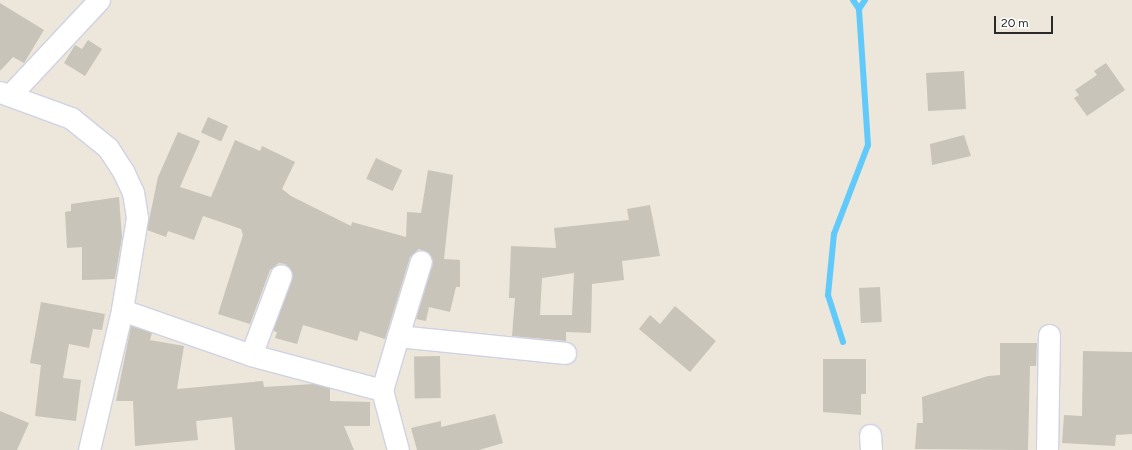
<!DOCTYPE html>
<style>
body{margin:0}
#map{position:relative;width:1132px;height:450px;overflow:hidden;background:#ede6da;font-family:Figtree,sans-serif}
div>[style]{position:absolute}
.stream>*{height:6px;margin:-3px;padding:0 3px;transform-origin:3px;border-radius:3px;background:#61cafb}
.building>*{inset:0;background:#c8c4b9;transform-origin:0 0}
.roads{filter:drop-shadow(1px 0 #cfd2e4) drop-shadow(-1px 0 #cfd2e4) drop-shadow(0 1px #cfd2e4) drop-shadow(0 -1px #cfd2e4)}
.street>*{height:21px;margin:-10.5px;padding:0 10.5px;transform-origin:10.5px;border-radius:10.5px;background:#fff}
span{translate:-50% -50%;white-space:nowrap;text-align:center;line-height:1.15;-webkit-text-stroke:3.5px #fff;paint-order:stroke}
.scale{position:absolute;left:994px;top:16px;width:59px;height:18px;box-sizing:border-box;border:2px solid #2a2a2a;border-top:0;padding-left:5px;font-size:12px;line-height:14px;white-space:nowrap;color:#2a2a2a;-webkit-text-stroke:3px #fff;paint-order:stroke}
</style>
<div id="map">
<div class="stream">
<i style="left:853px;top:0;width:11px;rotate:56deg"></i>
<i style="left:843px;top:342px;width:49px;rotate:-107.7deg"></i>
<i style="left:828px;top:295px;width:61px;rotate:-84.4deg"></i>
<i style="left:834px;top:234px;width:95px;rotate:-69.1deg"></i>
<i style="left:868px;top:145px;width:136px;rotate:-93.8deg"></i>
<i style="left:859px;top:9px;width:11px;rotate:-56deg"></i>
</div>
<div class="building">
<i style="clip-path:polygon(0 3px,44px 30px,24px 63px,13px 57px,0 71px)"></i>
<i style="clip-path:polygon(88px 40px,102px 49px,85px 76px,64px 63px,75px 45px,82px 49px)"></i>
<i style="clip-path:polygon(1106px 63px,1125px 90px,1087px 116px,1074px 98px,1079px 95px,1075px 90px,1097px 75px,1094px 71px)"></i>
<i style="left:964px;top:71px;width:38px;height:38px;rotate:87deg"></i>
<i style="left:208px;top:117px;width:22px;height:17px;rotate:24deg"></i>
<i style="clip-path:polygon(178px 132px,200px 141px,180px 187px,211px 197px,235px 140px,260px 151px,262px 146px,295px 162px,282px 189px,291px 196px,351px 226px,352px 222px,406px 237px,407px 212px,421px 213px,428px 170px,453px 175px,444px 259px,460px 260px,460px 287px,456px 287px,450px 312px,429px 307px,426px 321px,416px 319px,433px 264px,429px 253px,419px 249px,410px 257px,385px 339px,360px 331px,357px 341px,303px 325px,297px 344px,275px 338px,277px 332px,273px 331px,292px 279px,290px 268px,285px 264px,279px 263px,270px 270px,250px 324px,218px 314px,243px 235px,241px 229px,203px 216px,194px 240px,168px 231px,166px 237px,147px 230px,158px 177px)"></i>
<i style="clip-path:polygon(964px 135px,971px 156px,932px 165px,930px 144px)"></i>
<i style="left:376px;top:158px;width:29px;height:23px;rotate:25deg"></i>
<i style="clip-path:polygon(119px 197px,122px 237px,115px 279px,82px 280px,82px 247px,67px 248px,65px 212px,71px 211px,71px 204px)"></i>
<i style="clip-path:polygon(evenodd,650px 205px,660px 256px,622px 261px,624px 280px,592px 284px,591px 333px,566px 332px,566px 341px,512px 336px,515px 298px,509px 298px,511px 246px,556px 248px,554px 228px,629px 220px,627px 209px,650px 205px,574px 273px,572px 315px,540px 315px,542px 278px,574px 273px)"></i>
<i style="left:880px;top:287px;width:35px;height:21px;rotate:87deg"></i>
<i style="clip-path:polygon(41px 302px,105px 314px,102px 330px,93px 329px,89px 348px,69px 344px,63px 378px,81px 380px,76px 421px,35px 416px,41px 365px,30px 363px)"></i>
<i style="clip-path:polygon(675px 306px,716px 341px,690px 372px,639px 329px,650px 315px,660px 324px)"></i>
<i style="clip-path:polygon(131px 326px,152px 333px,150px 340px,184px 346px,177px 389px,263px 381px,264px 387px,314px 384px,330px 388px,330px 401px,370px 402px,370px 426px,344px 426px,354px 450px,235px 450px,232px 417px,196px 421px,198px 440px,135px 446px,133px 401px,116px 401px)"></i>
<i style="clip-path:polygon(1000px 343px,1037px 343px,1036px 366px,1030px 366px,1028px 450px,915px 449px,917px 423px,923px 423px,922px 397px,988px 376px,1000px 375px)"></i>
<i style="clip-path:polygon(1083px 351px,1132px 352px,1132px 434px,1116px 435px,1115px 446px,1062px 443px,1064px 415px,1082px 416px)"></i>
<i style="left:440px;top:356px;width:42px;height:26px;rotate:89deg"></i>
<i style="clip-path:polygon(823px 359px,866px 359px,866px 394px,861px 394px,861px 415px,823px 412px)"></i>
<i style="clip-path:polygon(0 411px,29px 423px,17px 450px,0 450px)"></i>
<i style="clip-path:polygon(495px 414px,503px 443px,479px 450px,417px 450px,411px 428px,441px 421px,441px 427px)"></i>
</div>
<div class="roads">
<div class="street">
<i style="left:0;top:92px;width:76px;rotate:20.1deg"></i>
<i style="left:71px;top:118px;width:48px;rotate:39deg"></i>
<i style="left:108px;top:148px;width:27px;rotate:57deg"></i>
<i style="left:123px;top:171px;width:23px;rotate:65deg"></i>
<i style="left:133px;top:192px;width:26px;rotate:81deg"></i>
<i style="left:137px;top:218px;width:93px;rotate:99.3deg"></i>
<i style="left:122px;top:310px;width:137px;rotate:19.2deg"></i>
<i style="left:251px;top:355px;width:136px;rotate:15deg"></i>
<i style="left:382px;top:390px;width:62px;rotate:75.1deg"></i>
<i style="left:11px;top:94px;width:129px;rotate:-46.9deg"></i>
<i style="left:398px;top:336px;width:78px;rotate:-73deg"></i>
<i style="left:251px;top:355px;width:85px;rotate:-69.4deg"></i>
<i style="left:382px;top:390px;width:56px;rotate:-73.5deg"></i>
<i style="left:398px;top:336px;width:168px;rotate:5.8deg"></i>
<i style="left:870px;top:435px;width:15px;rotate:86deg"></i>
<i style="left:89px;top:450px;width:144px;rotate:-76.7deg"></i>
<i style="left:1047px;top:450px;width:115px;rotate:-89deg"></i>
</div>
</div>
<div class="scale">20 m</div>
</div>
